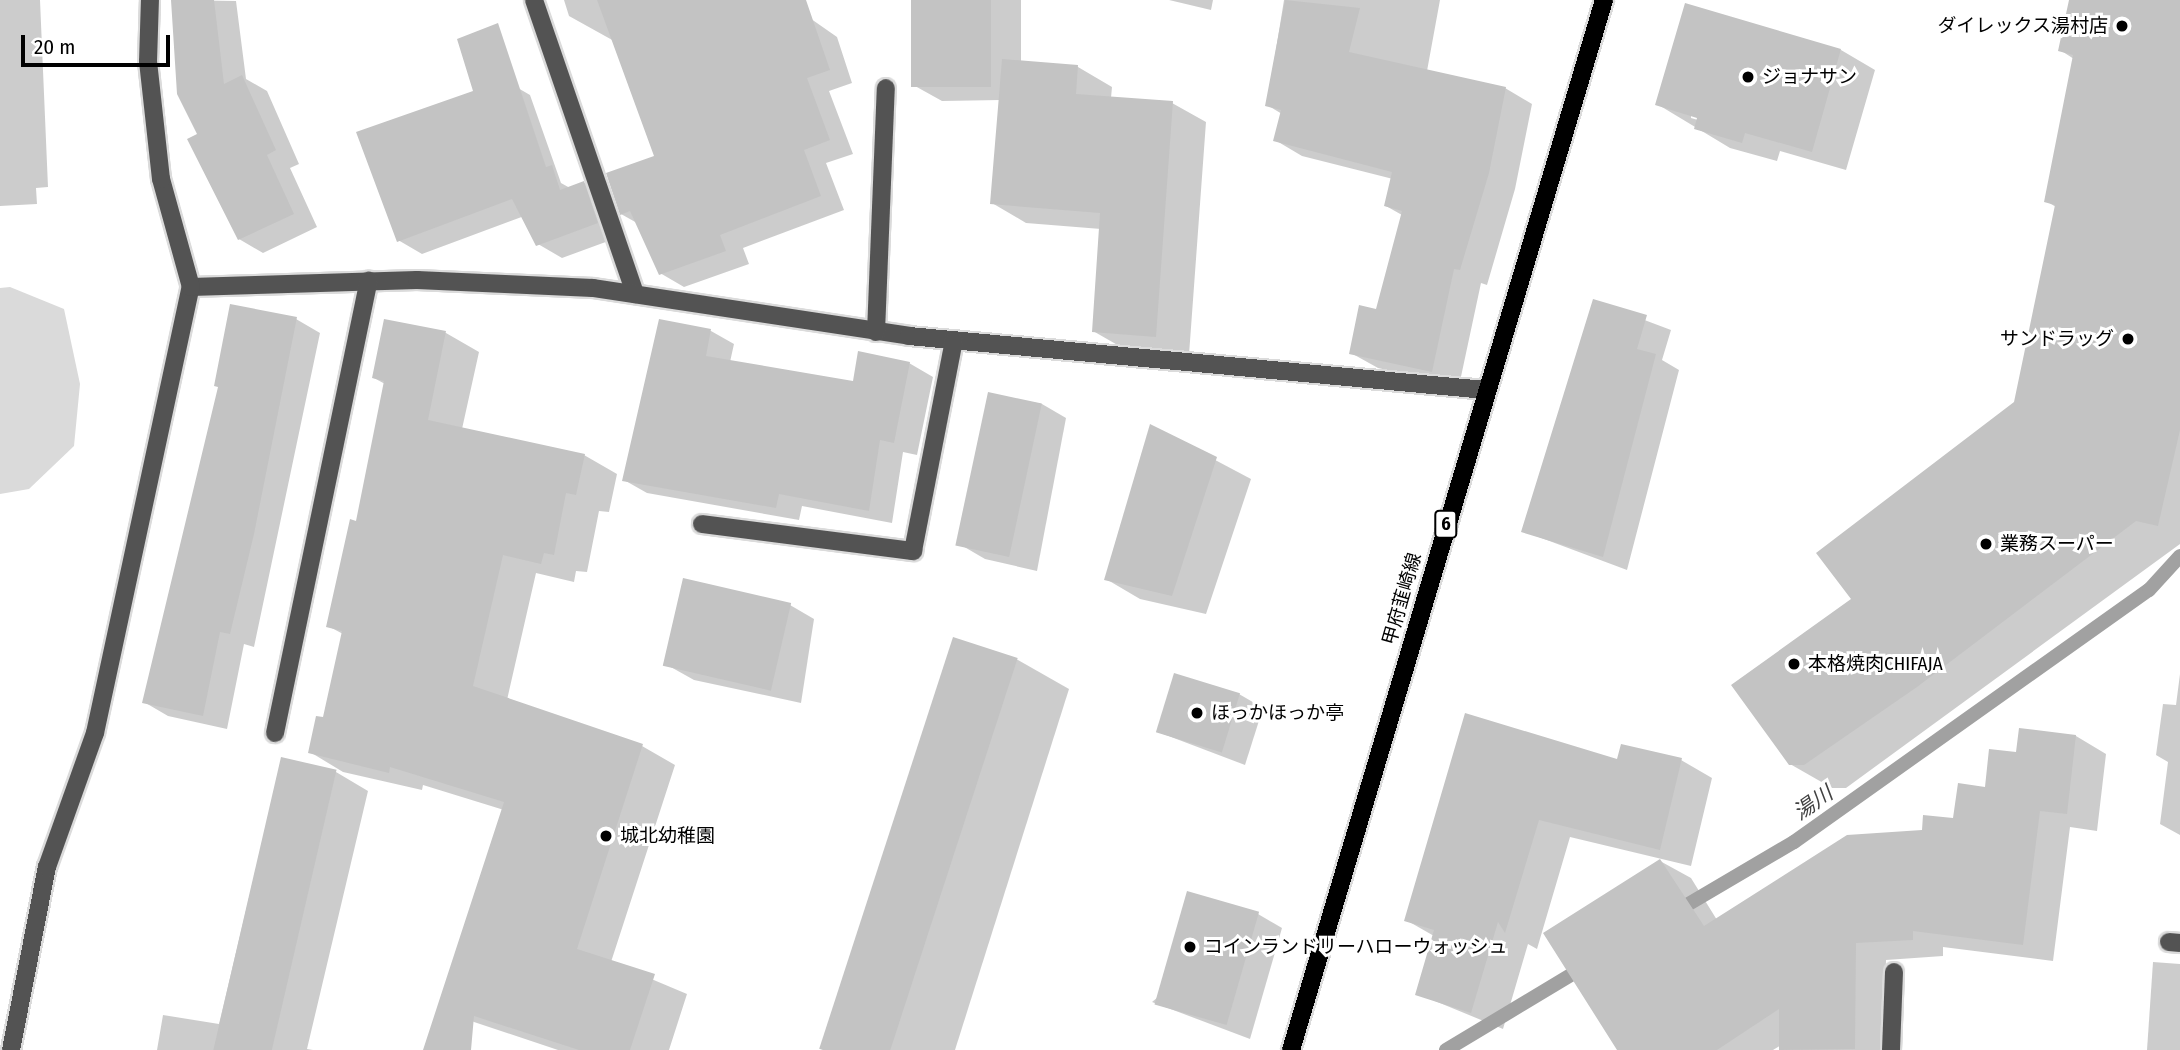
<!DOCTYPE html>
<meta charset="utf-8">
<style>
body{margin:0}
#map{position:relative;width:2180px;height:1050px;overflow:hidden;background:#fff;font-family:"Fira Sans Condensed","Noto Sans JP",sans-serif}
div>[style]{position:absolute}
.green>*{inset:0;background:#dadada}
.shadow>*{inset:0;background:#0003}
.stream>*{height:14px;margin:-7px;padding:0 7px;transform-origin:7px;border-radius:7px;background:#a1a1a1}
.building>*{inset:0;background:#c3c3c3;transform-origin:0 0}
.roads{filter:drop-shadow(2px 0 #dbdbdb) drop-shadow(-2px 0 #dbdbdb) drop-shadow(0 2px #dbdbdb) drop-shadow(0 -2px #dbdbdb)}
.minor>*{height:18px;margin:-9px;padding:0 9px;transform-origin:9px;border-radius:9px;background:#535353}
.major>*{height:18px;margin:-9px;padding:0 9px;transform-origin:9px;border-radius:9px;background:#000}
.dots>*{width:19px;height:19px;translate:-50% -50%;box-sizing:border-box;border:4px solid #fff;border-radius:50%}
span{translate:-50% -50%;white-space:nowrap;text-align:center;line-height:1.15;-webkit-text-stroke:6px #fff;paint-order:stroke}
.shield-label span{padding:2px 5px;background:#fff;border:2px solid;border-radius:5px;-webkit-text-stroke-width:0}
.shield-label{font-size:18px;color:#000;font-weight:700}
.poi-label{font-size:19px;color:#000}
.right{translate:-100% -50%;text-align:right}
.left{translate:0 -50%;text-align:left}
.street-label{font-size:19px;color:#000}
.water-label{font-size:21px;color:#424242;font-style:italic}
.scale{position:absolute;left:21px;top:35px;width:149px;height:32px;box-sizing:border-box;border:4px solid #000;border-top:0;padding-left:9px;font-size:21px;line-height:24px;white-space:nowrap;color:#000;-webkit-text-stroke:5px #fff;paint-order:stroke}
</style>
<div id="map">
<div class="green">
<i style="clip-path:polygon(10px 287px,64px 309px,80px 384px,74px 446px,29px 489px,0 494px,0 288px)"></i>
</div>
<div class="shadow">
<i style="clip-path:polygon(0 0,40px 0,48px 187px,36px 188px,37px 204px,0 206px)"></i>
<i style="clip-path:polygon(173px 0,236px 1px,246px 79px,267px 91px,299px 164px,290px 168px,317px 227px,263px 253px,239px 239px,189px 140px,200px 135px)"></i>
<i style="clip-path:polygon(564px 0,784px 0,837px 37px,852px 83px,829px 91px,853px 154px,826px 163px,844px 210px,743px 248px,749px 264px,684px 287px,660px 273px,637px 223px,621px 214px,657px 157px,614px 41px,569px 16px)"></i>
<i style="clip-path:polygon(913px 0,1021px 0,1021px 62px,1078px 67px,1112px 87px,1111px 98px,1172px 103px,1206px 122px,1189px 355px,1128px 351px,1093px 331px,1101px 229px,1026px 223px,992px 203px,1001px 100px,942px 101px,915px 86px)"></i>
<i style="clip-path:polygon(1169px 0,1213px 0,1211px 10px)"></i>
<i style="clip-path:polygon(1284px 0,1440px 0,1427px 71px,1505px 88px,1532px 104px,1515px 189px,1487px 285px,1481px 283px,1459px 386px,1378px 368px,1351px 353px,1378px 311px,1402px 215px,1386px 206px,1393px 179px,1302px 156px,1275px 140px,1282px 114px,1267px 105px)"></i>
<i style="clip-path:polygon(2071px 0,2180px 0,2180px 544px,1846px 788px,1832px 788px,1790px 764px,1853px 599px,2016px 403px,2056px 207px,2046px 201px,2074px 59px,2060px 50px)"></i>
<i style="clip-path:polygon(evenodd,1841px 50px,1875px 70px,1846px 170px,1780px 151px,1777px 161px,1730px 148px,1657px 104px,1841px 50px,1691px 114px,1705px 122px,1691px 118px,1691px 114px)"></i>
<i style="clip-path:polygon(506px 81px,530px 95px,561px 183px,570px 188px,584px 183px,608px 197px,622px 236px,562px 258px,538px 244px,527px 215px,422px 254px,398px 240px)"></i>
<i style="clip-path:polygon(1594px 301px,1671px 330px,1662px 360px,1679px 370px,1627px 570px,1523px 531px)"></i>
<i style="clip-path:polygon(296px 319px,320px 333px,254px 647px,244px 644px,227px 729px,168px 716px,144px 702px)"></i>
<i style="clip-path:polygon(386px 321px,446px 333px,479px 352px,462px 429px,584px 455px,617px 474px,609px 512px,599px 511px,587px 572px,576px 571px,574px 582px,536px 573px,507px 700px,642px 746px,675px 765px,611px 962px,687px 994px,669px 1050px,558px 1050px,474px 1022px,441px 1003px,504px 810px,423px 785px,422px 790px,343px 772px,310px 752px,324px 719px,343px 634px,328px 626px,358px 523px,385px 384px,374px 378px)"></i>
<i style="clip-path:polygon(660px 321px,711px 331px,734px 344px,730px 362px,854px 383px,909px 363px,933px 377px,917px 455px,903px 452px,892px 523px,802px 506px,799px 520px,647px 493px,624px 480px)"></i>
<i style="clip-path:polygon(989px 394px,1042px 404px,1066px 418px,1037px 571px,985px 559px,961px 545px)"></i>
<i style="clip-path:polygon(1151px 426px,1251px 479px,1206px 614px,1140px 599px,1106px 579px)"></i>
<i style="clip-path:polygon(790px 605px,814px 619px,801px 703px,694px 680px,669px 666px)"></i>
<i style="clip-path:polygon(954px 639px,1018px 660px,1069px 689px,955px 1050px,825px 1050px)"></i>
<i style="clip-path:polygon(2180px 674px,2180px 835px,2160px 824px,2168px 762px,2156px 755px,2163px 704px,2176px 705px)"></i>
<i style="clip-path:polygon(1239px 694px,1263px 708px,1245px 765px,1158px 732px)"></i>
<i style="clip-path:polygon(1466px 716px,1618px 761px,1681px 760px,1712px 778px,1691px 866px,1570px 837px,1537px 949px,1528px 944px,1503px 1029px,1418px 994px,1434px 936px,1406px 920px)"></i>
<i style="clip-path:polygon(2020px 730px,2076px 736px,2106px 754px,2097px 831px,2070px 827px,2053px 961px,1943px 947px,1943px 956px,1886px 960px,1885px 1050px,1781px 1050px,1781px 1045px,1773px 1050px,1627px 1050px,1660px 861px,1691px 878px,1717px 920px,1955px 820px,2018px 754px)"></i>
<i style="clip-path:polygon(282px 759px,336px 772px,368px 791px,307px 1049px,313px 1050px,157px 1050px,163px 1015px,219px 1024px)"></i>
<i style="clip-path:polygon(1258px 914px,1282px 928px,1250px 1039px,1152px 1002px)"></i>
<i style="clip-path:polygon(2153px 962px,2180px 964px,2180px 1050px,2147px 1050px)"></i>
</div>
<div class="stream">
<i style="left:1675px;top:912px;width:138px;rotate:-30.5deg"></i>
<i style="left:1794px;top:842px;width:435px;rotate:-35.4deg"></i>
<i style="left:2149px;top:590px;width:46px;rotate:-47.6deg"></i>
<i style="left:1446px;top:1050px;width:163px;rotate:-31deg"></i>
</div>
<div class="building">
<i style="clip-path:polygon(171px 0,214px 0,224px 84px,242px 75px,276px 150px,267px 155px,294px 214px,238px 240px,187px 139px,197px 134px,177px 94px)"></i>
<i style="clip-path:polygon(597px 0,806px 0,830px 70px,807px 78px,830px 140px,804px 150px,821px 196px,720px 235px,726px 251px,659px 275px,630px 211px,620px 215px,606px 173px,654px 156px)"></i>
<i style="left:911px;top:0;width:80px;height:87px"></i>
<i style="clip-path:polygon(1285px 0,1360px 8px,1349px 52px,1506px 87px,1489px 173px,1460px 270px,1454px 269px,1432px 372px,1349px 354px,1359px 305px,1376px 309px,1402px 211px,1384px 206px,1392px 172px,1273px 141px,1281px 110px,1265px 106px)"></i>
<i style="clip-path:polygon(2069px 0,2180px 0,2180px 430px,2158px 526px,2136px 521px,1917px 687px,1804px 765px,1789px 765px,1731px 685px,1851px 599px,1816px 553px,2014px 402px,2055px 205px,2044px 202px,2073px 55px,2058px 51px)"></i>
<i style="clip-path:polygon(1685px 3px,1841px 49px,1812px 152px,1745px 133px,1742px 143px,1694px 129px,1697px 118px,1655px 105px)"></i>
<i style="clip-path:polygon(498px 23px,546px 167px,552px 165px,560px 190px,584px 181px,598px 223px,536px 246px,512px 199px,397px 242px,356px 132px,473px 91px,457px 39px)"></i>
<i style="clip-path:polygon(1002px 59px,1078px 65px,1076px 94px,1173px 101px,1156px 337px,1092px 332px,1100px 213px,990px 204px)"></i>
<i style="clip-path:polygon(1593px 299px,1647px 315px,1637px 349px,1656px 354px,1603px 557px,1521px 532px)"></i>
<i style="clip-path:polygon(230px 304px,297px 317px,254px 534px,230px 634px,220px 632px,203px 716px,142px 703px,218px 387px,214px 386px)"></i>
<i style="clip-path:polygon(384px 319px,446px 331px,428px 420px,585px 454px,576px 495px,566px 493px,554px 555px,544px 553px,541px 564px,503px 555px,473px 686px,643px 744px,577px 949px,655px 974px,630px 1050px,579px 1050px,474px 1016px,471px 1050px,423px 1050px,504px 802px,390px 767px,389px 773px,308px 753px,316px 716px,323px 717px,342px 631px,326px 627px,350px 519px,356px 521px,384px 381px,372px 378px)"></i>
<i style="clip-path:polygon(659px 319px,711px 329px,706px 356px,853px 381px,858px 351px,910px 362px,894px 443px,880px 440px,869px 511px,779px 494px,776px 508px,622px 481px)"></i>
<i style="left:988px;top:392px;width:55px;height:157px;rotate:12deg"></i>
<i style="clip-path:polygon(1150px 424px,1217px 457px,1172px 596px,1104px 580px)"></i>
<i style="left:683px;top:578px;width:111px;height:90px;rotate:13deg"></i>
<i style="left:953px;top:637px;width:68px;height:433px;rotate:18deg"></i>
<i style="left:1174px;top:673px;width:69px;height:62px;rotate:17deg"></i>
<i style="clip-path:polygon(1465px 713px,1617px 759px,1621px 744px,1682px 758px,1660px 850px,1539px 820px,1505px 933px,1498px 922px,1471px 1013px,1415px 995px,1434px 930px,1404px 921px)"></i>
<i style="clip-path:polygon(2019px 728px,2076px 735px,2067px 814px,2040px 811px,2023px 945px,1913px 931px,1913px 940px,1856px 943px,1855px 1049px,1779px 1050px,1779px 1009px,1717px 1050px,1617px 1050px,1543px 933px,1660px 859px,1704px 926px,1847px 835px,1922px 830px,1923px 815px,1953px 818px,1958px 783px,1985px 787px,1989px 749px,2016px 752px)"></i>
<i style="left:281px;top:757px;width:57px;height:301px;rotate:13deg"></i>
<i style="left:1187px;top:891px;width:75px;height:118px;rotate:16deg"></i>
</div>
<div class="roads">
<div class="minor">
<i style="left:534px;top:0;width:311px;rotate:71deg"></i>
<i style="left:191px;top:287px;width:226px;rotate:-1.8deg"></i>
<i style="left:417px;top:280px;width:176px;rotate:2.6deg"></i>
<i style="left:593px;top:288px;width:320px;rotate:8.6deg"></i>
<i style="left:909px;top:336px;width:580px;rotate:5.35deg"></i>
<i style="left:876px;top:332px;width:244px;rotate:-87.7deg"></i>
<i style="left:702px;top:524px;width:213px;rotate:7.3deg"></i>
<i style="left:913px;top:551px;width:214px;rotate:-79deg"></i>
<i style="left:275px;top:733px;width:462px;rotate:-78.3deg"></i>
<i style="left:2169px;top:942px;width:11px;rotate:5deg"></i>
<i style="left:11px;top:1050px;width:187px;rotate:-78.9deg"></i>
<i style="left:47px;top:867px;width:142px;rotate:-70.3deg"></i>
<i style="left:95px;top:733px;width:456px;rotate:-77.9deg"></i>
<i style="left:191px;top:287px;width:112px;rotate:-105.5deg"></i>
<i style="left:161px;top:179px;width:118px;rotate:-96.3deg"></i>
<i style="left:148px;top:62px;width:62px;rotate:-88.2deg"></i>
<i style="left:1891px;top:1050px;width:78px;rotate:-87.8deg"></i>
</div>
<div class="major">
<i style="left:1291px;top:1050px;width:1096px;rotate:-73.4deg"></i>
</div>
</div>
<div class="dots">
<i style="left:2122px;top:26px;background:#000"></i>
<i style="left:1748px;top:77px;background:#000"></i>
<i style="left:2128px;top:339px;background:#000"></i>
<i style="left:1986px;top:544px;background:#000"></i>
<i style="left:1794px;top:664px;background:#000"></i>
<i style="left:1197px;top:713px;background:#000"></i>
<i style="left:606px;top:836px;background:#000"></i>
<i style="left:1190px;top:947px;background:#000"></i>
</div>
<div class="shield-label">
<span style="left:1446px;top:524px">6</span>
</div>
<div class="poi-label">
<span class="right" style="left:2108px;top:26px">ダイレックス湯村店</span>
<span class="left" style="left:1762px;top:77px">ジョナサン</span>
<span class="right" style="left:2114px;top:339px">サンドラッグ</span>
<span class="left" style="left:2000px;top:544px">業務スーパー</span>
<span class="left" style="left:1808px;top:664px">本格焼肉CHIFAJA</span>
<span class="left" style="left:1211px;top:713px">ほっかほっか亭</span>
<span class="left" style="left:620px;top:836px">城北幼稚園</span>
<span class="left" style="left:1204px;top:947px">コインランドリーハローウォッシュ</span>
</div>
<div class="street-label">
<span style="left:1402px;top:599px;rotate:-74deg">甲府韮崎線</span>
</div>
<div class="water-label">
<span style="left:1813px;top:803px;rotate:-35deg">湯川</span>
</div>
<div class="scale">20 m</div>
</div>
